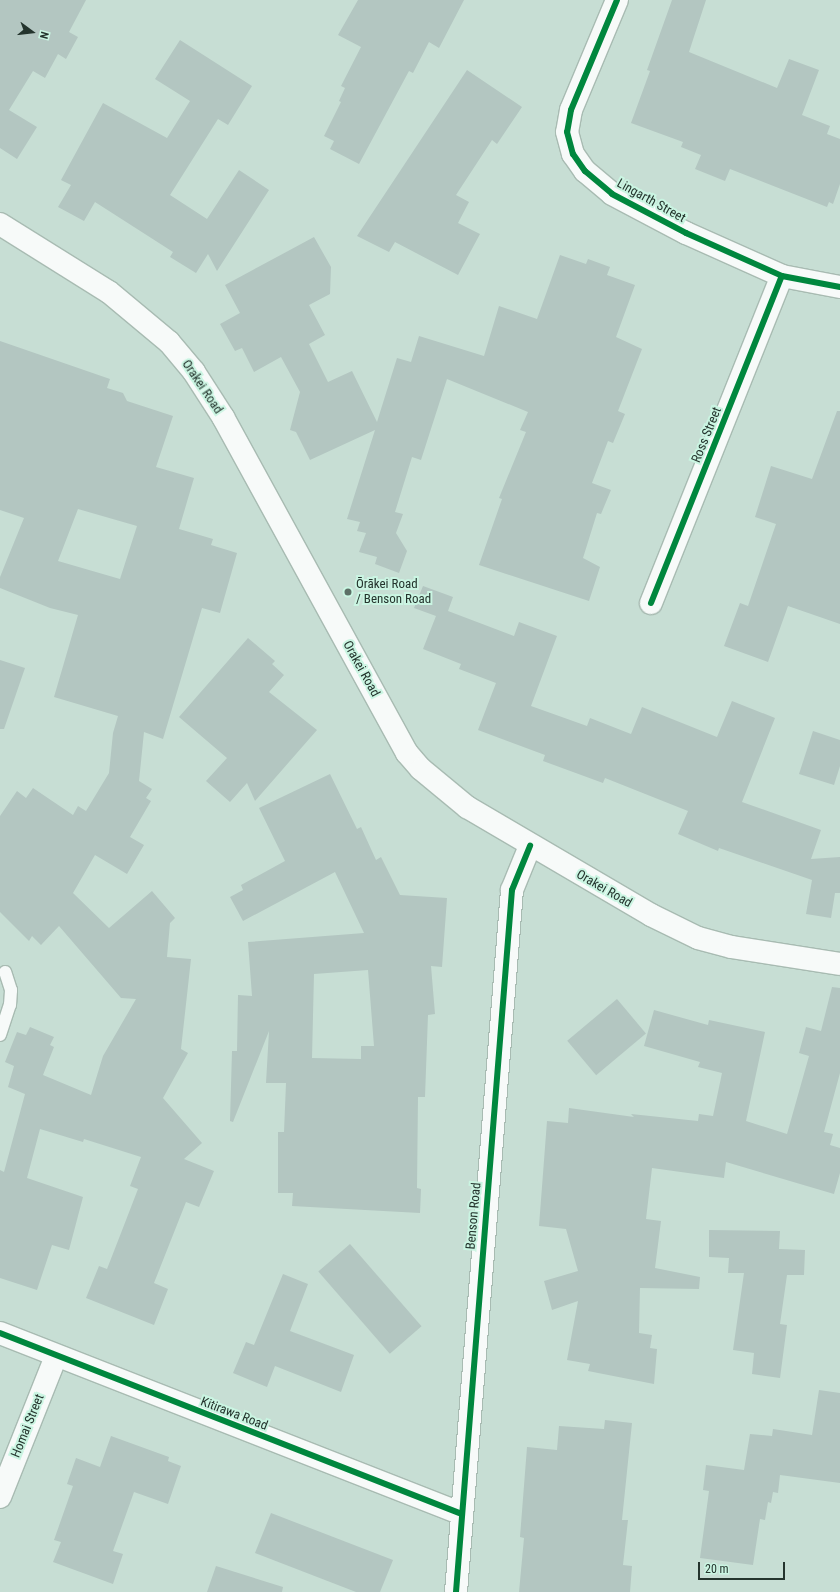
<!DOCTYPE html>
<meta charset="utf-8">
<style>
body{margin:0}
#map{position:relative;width:840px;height:1592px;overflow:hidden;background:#c7ded4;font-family:"Roboto Condensed",sans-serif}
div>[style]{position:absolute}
.building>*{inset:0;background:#b3c6c1;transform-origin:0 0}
.roads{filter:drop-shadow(1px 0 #a8bbb2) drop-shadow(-1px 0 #a8bbb2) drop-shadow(0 1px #a8bbb2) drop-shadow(0 -1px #a8bbb2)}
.lane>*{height:12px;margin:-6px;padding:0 6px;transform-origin:6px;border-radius:6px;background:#f7faf9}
.street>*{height:22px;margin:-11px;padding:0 11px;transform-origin:11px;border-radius:11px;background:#f7faf9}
.secondary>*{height:22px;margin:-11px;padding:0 11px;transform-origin:11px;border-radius:11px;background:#f7faf9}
.cycleway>*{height:6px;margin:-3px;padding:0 3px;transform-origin:3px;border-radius:3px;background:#00873e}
.dots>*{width:11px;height:11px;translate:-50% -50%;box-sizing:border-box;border:2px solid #caf5e2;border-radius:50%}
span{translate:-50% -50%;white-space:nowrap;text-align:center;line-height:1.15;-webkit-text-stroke:4px #caf5e2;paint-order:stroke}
.street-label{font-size:13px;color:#24342d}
.poi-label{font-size:13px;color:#24342d}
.left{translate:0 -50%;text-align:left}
.north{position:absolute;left:12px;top:12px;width:40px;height:40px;-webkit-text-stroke:3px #caf5e2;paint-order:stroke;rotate:105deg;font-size:11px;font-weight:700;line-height:16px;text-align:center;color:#24342d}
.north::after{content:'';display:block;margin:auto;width:14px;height:18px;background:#24342d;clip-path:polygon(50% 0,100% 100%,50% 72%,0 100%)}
.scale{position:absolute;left:698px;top:1562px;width:87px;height:18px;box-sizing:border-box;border:2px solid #24342d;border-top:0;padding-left:5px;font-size:12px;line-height:14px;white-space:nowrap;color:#24342d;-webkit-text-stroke:3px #caf5e2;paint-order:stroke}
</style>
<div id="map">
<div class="building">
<i style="clip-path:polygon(0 0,86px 0,69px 32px,78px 37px,66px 59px,58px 54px,45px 78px,33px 71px,9px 110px,37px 127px,17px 159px,0 148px)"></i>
<i style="clip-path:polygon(358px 0,464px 0,439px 48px,429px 42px,413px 73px,409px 71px,359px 164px,330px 149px,334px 141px,324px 136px,341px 102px,339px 101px,345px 88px,341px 86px,361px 47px,338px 35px)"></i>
<i style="clip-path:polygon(672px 0,706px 0,689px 52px,777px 88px,789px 59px,819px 70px,802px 115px,830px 126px,827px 134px,840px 139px,840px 184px,833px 204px,829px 202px,827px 207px,730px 169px,725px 181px,695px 169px,701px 155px,681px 147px,683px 142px,631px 123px,650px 71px,647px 70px)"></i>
<i style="clip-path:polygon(180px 40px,252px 86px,228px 125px,218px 119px,170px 195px,207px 219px,239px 170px,269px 190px,217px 271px,208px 254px,196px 273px,170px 257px,173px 252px,95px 202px,84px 221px,58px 207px,71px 185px,61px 180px,103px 103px,167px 138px,190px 101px,155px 79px)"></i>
<i style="clip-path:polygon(467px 70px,522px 107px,497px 144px,492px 140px,456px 195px,469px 202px,458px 223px,480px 234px,458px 275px,395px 242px,389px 252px,357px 236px)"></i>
<i style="clip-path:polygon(314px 237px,331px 267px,330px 294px,309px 305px,325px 335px,309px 344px,328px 382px,352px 371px,377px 422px,397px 358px,411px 362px,419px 336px,484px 356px,499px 306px,537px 319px,560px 255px,586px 264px,588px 259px,610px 267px,607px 275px,635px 285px,616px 337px,642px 349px,618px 411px,625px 414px,613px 443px,608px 441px,592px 483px,611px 490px,601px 514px,597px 513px,583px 558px,600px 567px,589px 601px,479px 565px,502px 499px,499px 498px,526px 432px,520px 430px,528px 412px,447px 379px,421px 460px,412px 457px,395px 512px,403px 514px,396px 533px,407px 551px,399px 573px,375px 564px,377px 557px,359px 552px,366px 533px,357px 531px,360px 522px,347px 519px,375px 430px,310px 460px,296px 432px,290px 430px,300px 392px,281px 357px,254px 372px,242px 348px,235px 351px,220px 324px,240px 313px,225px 285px)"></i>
<i style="clip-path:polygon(evenodd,0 341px,110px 379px,107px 388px,123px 393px,127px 401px,173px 416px,156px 467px,194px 478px,179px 529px,213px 539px,211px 545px,237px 553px,220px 613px,202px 608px,163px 739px,144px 732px,139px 781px,152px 789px,146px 798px,151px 801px,130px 837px,144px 845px,127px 874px,95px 855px,73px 893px,109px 928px,152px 891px,175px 918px,170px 923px,167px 957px,191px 959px,181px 1049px,188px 1053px,163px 1098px,202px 1143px,184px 1159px,214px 1171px,199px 1207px,186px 1202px,154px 1283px,168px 1289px,154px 1325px,86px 1298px,99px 1266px,107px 1269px,121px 1233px,138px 1189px,130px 1186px,141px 1157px,84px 1139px,83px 1142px,40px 1129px,27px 1178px,83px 1197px,69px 1250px,52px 1245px,37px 1290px,0 1278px,0 1170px,4px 1172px,25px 1094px,8px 1087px,14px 1066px,5px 1062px,17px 1032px,26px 1035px,30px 1027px,54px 1037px,50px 1045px,54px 1047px,43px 1075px,91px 1095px,103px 1056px,136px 999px,121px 998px,59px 926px,41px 945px,32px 936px,29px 941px,0 912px,0 816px,17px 791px,26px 798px,33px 788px,73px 815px,78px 806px,86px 811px,109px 773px,113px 733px,118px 716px,54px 697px,78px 615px,50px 608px,0 588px,0 577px,24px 518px,0 510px,0 341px,78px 509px,137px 526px,120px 579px,58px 561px,78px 509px)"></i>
<i style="clip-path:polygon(837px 411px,840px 411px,840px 624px,788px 606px,768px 662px,724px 646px,740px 603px,748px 606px,776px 524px,755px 517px,771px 466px,812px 479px)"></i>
<i style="clip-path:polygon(423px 586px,453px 597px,448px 611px,514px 636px,519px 622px,557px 636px,531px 706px,587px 726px,590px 718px,631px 734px,642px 707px,717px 737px,732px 701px,775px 718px,742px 802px,821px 830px,811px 859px,840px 857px,840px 893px,835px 893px,831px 918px,806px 914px,812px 880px,719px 848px,718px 851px,678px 834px,688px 811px,605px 778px,603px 783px,543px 761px,545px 755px,478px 730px,496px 683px,459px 669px,461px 664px,423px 649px,436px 616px,414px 608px)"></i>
<i style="clip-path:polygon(248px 638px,275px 661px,272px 664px,284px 675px,269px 692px,317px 730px,255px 801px,247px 783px,230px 802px,206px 781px,227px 758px,179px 717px)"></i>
<i style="clip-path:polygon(0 660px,25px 668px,4px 729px,0 729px)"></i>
<i style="clip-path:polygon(813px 731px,840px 740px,840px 766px,834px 785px,799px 774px)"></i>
<i style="clip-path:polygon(evenodd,330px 774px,357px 829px,361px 827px,376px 860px,381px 857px,400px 895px,447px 898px,442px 967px,431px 966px,435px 1014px,428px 1015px,425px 1097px,418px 1097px,417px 1188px,421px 1189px,420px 1213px,292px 1206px,293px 1193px,278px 1193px,278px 1132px,284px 1132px,286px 1083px,266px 1083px,269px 1031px,233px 1122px,230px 1121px,232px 1051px,237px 1051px,238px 995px,252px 996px,248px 942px,364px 933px,335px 872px,243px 921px,230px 897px,243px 890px,241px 885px,285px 861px,259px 808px,330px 774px,368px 970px,374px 1046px,361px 1046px,361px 1059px,312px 1058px,314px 974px,368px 970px)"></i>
<i style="clip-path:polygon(832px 987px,840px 988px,840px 1073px,824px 1132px,833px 1134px,830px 1145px,840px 1148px,840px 1173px,834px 1194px,726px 1162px,724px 1178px,652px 1168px,646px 1219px,661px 1221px,655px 1268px,700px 1277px,699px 1289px,640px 1288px,639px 1333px,652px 1335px,650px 1348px,657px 1349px,654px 1384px,588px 1371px,590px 1364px,567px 1360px,578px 1301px,552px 1310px,544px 1281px,578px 1271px,566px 1229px,539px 1226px,547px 1121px,568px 1123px,569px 1108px,634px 1117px,631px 1114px,698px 1121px,699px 1114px,713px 1116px,722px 1073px,698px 1067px,700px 1062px,644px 1046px,654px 1010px,708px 1025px,709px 1020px,765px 1032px,746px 1121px,787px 1134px,809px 1056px,799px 1053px,806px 1027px,821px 1031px)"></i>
<i style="left:617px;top:999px;width:45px;height:65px;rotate:50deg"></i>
<i style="clip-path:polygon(709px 1230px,780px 1231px,779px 1249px,805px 1250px,804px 1275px,787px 1275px,780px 1324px,787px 1325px,780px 1378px,752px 1374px,754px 1353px,733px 1350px,744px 1273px,728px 1273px,729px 1258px,709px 1257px)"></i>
<i style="left:350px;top:1244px;width:109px;height:42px;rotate:49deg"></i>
<i style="clip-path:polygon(283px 1274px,308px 1284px,290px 1331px,354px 1355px,341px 1392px,275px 1366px,267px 1387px,233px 1373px,246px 1342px,254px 1345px)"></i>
<i style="clip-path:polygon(819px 1390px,840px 1393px,840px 1483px,780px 1475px,778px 1493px,773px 1492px,771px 1503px,768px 1502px,765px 1520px,760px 1519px,753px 1565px,700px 1558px,709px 1491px,703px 1490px,706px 1465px,744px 1470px,750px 1434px,772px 1436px,773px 1429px,812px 1435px)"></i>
<i style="clip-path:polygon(605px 1420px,632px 1423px,622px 1520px,628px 1520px,623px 1565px,632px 1566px,630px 1592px,519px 1592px,524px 1538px,520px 1537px,527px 1447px,557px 1450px,559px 1426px,604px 1429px)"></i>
<i style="clip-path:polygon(111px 1436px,169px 1457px,168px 1461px,181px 1466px,168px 1504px,134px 1492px,113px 1551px,123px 1554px,113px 1584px,53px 1562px,61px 1542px,54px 1540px,73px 1486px,67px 1484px,76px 1458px,100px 1467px)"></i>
<i style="clip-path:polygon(271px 1513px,393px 1560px,380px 1592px,356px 1592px,255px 1553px)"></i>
<i style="clip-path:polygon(216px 1566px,283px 1587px,282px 1592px,207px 1592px)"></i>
</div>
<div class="roads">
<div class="lane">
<i style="left:0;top:1035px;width:32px;rotate:-72deg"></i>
<i style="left:10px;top:1005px;width:15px;rotate:-86deg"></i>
<i style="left:11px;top:990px;width:19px;rotate:-108deg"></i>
</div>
<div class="street">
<i style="left:617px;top:0;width:119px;rotate:112.7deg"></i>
<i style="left:571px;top:110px;width:22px;rotate:100deg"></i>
<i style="left:567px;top:132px;width:23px;rotate:75deg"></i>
<i style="left:573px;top:154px;width:21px;rotate:55deg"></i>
<i style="left:585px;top:171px;width:35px;rotate:40deg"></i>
<i style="left:612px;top:194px;width:84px;rotate:27.8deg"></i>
<i style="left:686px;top:233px;width:105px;rotate:24.1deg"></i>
<i style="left:782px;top:276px;width:59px;rotate:10.7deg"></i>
<i style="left:651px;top:603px;width:352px;rotate:-68.2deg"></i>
<i style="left:0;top:1333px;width:495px;rotate:21.4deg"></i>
<i style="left:0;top:1497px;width:152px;rotate:-68.3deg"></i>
</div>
<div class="secondary">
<i style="left:0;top:224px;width:128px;rotate:32deg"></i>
<i style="left:109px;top:292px;width:78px;rotate:39.8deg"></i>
<i style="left:169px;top:342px;width:39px;rotate:50deg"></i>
<i style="left:194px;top:372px;width:54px;rotate:57.2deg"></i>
<i style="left:223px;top:417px;width:383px;rotate:61.3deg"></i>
<i style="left:407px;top:753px;width:21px;rotate:49deg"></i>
<i style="left:421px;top:769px;width:60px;rotate:39.6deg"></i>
<i style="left:467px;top:807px;width:213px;rotate:30.4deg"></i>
<i style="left:651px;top:915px;width:52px;rotate:26.1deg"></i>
<i style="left:698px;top:938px;width:35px;rotate:15deg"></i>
<i style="left:732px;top:947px;width:109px;rotate:8.9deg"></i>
<i style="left:456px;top:1592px;width:704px;rotate:-85.44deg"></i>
<i style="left:512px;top:890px;width:48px;rotate:-67.8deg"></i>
</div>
</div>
<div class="cycleway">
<i style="left:617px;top:0;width:119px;rotate:112.7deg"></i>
<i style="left:571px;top:110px;width:22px;rotate:100deg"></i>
<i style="left:567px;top:132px;width:23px;rotate:75deg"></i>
<i style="left:573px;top:154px;width:21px;rotate:55deg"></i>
<i style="left:585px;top:171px;width:35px;rotate:40deg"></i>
<i style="left:612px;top:194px;width:84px;rotate:27.8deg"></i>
<i style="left:686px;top:233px;width:105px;rotate:24.1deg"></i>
<i style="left:782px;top:276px;width:59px;rotate:10.7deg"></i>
<i style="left:651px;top:603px;width:352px;rotate:-68.2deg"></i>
<i style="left:0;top:1333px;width:495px;rotate:21.4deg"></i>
<i style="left:456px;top:1592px;width:704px;rotate:-85.44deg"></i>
<i style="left:512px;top:890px;width:48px;rotate:-67.8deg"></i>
</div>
<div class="dots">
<i style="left:348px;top:592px;background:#5d7067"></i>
</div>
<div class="street-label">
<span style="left:651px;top:201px;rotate:29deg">Lingarth Street</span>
<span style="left:202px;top:387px;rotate:56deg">Orakei Road</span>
<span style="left:707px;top:435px;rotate:-68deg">Ross Street</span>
<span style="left:361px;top:669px;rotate:61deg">Orakei Road</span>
<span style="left:604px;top:889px;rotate:30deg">Orakei Road</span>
<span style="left:474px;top:1216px;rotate:-85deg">Benson Road</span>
<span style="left:234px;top:1414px;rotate:21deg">Kitirawa Road</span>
<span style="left:28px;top:1426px;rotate:-68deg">Homai Street</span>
</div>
<div class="poi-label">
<span class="left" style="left:356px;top:592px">Ōrākei Road<br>/ Benson Road</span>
</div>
<div class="north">N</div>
<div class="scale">20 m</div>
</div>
